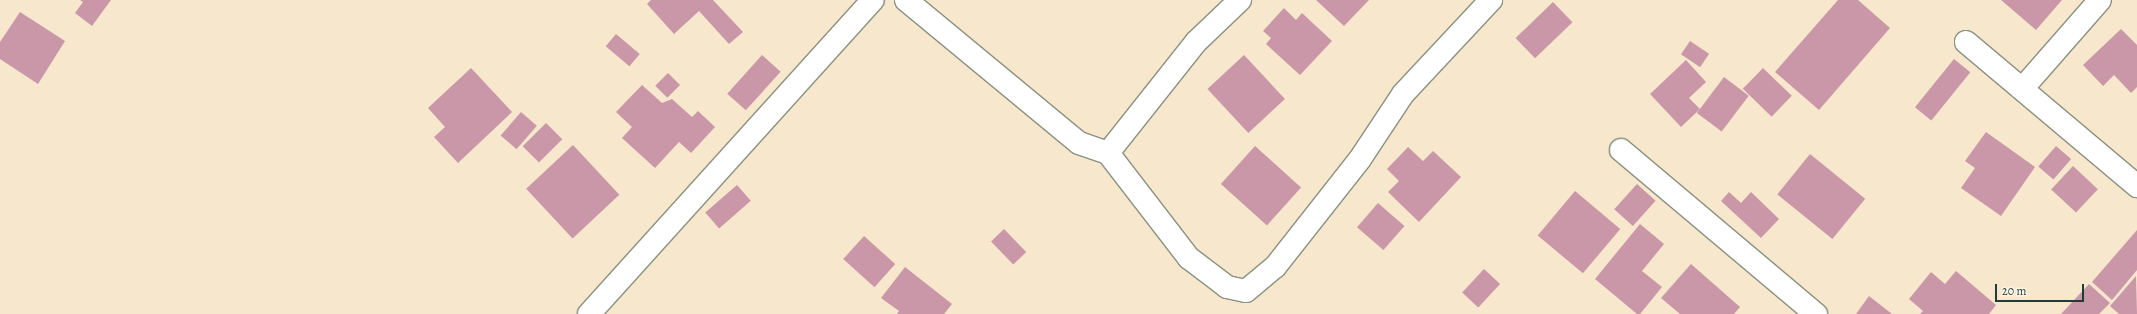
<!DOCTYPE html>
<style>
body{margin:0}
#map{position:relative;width:2137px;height:314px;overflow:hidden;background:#f6e7cd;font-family:Alegreya,serif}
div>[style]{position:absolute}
.building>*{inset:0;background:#ca97a9;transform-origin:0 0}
.roads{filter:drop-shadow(1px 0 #8a9280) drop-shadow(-1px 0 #8a9280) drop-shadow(0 1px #8a9280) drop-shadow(0 -1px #8a9280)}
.minor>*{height:22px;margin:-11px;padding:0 11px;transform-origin:11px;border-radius:11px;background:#fff}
span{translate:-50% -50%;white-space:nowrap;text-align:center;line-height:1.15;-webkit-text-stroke:4px #fcf5e5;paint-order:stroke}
.scale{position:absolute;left:1995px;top:284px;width:89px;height:18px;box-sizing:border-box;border:2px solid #1f3d34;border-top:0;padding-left:5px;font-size:12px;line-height:14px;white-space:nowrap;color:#1f3d34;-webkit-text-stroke:3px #fcf5e5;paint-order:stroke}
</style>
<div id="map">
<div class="building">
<i style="clip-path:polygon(80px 0,111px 0,92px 26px,75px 13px,83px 2px)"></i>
<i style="clip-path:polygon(651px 0,713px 0,743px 32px,729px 44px,699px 11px,674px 34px,647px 4px)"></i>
<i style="clip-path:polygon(1316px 0,1369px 0,1344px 26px)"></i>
<i style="clip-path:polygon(1838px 0,1858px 0,1890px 28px,1819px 110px,1775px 72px)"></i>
<i style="clip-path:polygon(2001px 0,2062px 0,2036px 30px)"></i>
<i style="left:1553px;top:2px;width:28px;height:52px;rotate:46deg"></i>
<i style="clip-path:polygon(1284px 8px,1296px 20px,1302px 13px,1332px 41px,1300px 75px,1266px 44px,1271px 38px,1263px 31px)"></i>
<i style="clip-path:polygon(20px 12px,65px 41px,38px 84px,0 59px,0 42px)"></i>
<i style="clip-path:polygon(2121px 29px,2137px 45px,2137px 87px,2131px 93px,2114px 75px,2103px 86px,2083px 65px)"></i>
<i style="left:616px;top:34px;width:31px;height:16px;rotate:40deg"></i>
<i style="left:1690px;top:41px;width:23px;height:16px;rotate:34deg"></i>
<i style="left:762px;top:55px;width:25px;height:52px;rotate:42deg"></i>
<i style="left:1244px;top:55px;width:60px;height:50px;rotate:47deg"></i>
<i style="left:1954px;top:59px;width:21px;height:62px;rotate:39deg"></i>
<i style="clip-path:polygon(1686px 60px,1706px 82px,1689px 98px,1700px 109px,1681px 127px,1650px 94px)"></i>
<i style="clip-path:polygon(471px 68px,512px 112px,458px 163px,434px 137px,445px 127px,428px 108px)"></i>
<i style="left:1763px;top:68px;width:40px;height:29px;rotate:44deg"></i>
<i style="left:668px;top:73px;width:17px;height:18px;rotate:45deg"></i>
<i style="left:1724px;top:77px;width:31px;height:45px;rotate:37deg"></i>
<i style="clip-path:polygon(642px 85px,662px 103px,672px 99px,692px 117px,698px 111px,715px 127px,691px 153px,679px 142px,655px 168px,622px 138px,632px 127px,616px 112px)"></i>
<i style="left:521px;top:112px;width:21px;height:31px;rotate:41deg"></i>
<i style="left:546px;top:123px;width:23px;height:33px;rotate:45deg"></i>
<i style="clip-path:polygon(1986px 132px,2035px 167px,2001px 216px,1961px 188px,1975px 168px,1965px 161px)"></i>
<i style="left:573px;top:145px;width:68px;height:64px;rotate:47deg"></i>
<i style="left:1255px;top:146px;width:62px;height:51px;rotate:42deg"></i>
<i style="left:2056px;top:146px;width:20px;height:27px;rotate:41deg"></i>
<i style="clip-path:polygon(1408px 147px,1423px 161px,1433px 151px,1461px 177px,1419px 222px,1388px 192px,1399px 181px,1387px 169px)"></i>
<i style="left:1810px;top:154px;width:71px;height:52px;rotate:39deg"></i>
<i style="left:2073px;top:166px;width:34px;height:32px;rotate:43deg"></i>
<i style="left:1637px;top:184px;width:25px;height:34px;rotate:42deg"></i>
<i style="left:737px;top:185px;width:21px;height:42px;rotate:49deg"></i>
<i style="left:1575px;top:191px;width:59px;height:58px;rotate:40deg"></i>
<i style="clip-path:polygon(1729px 192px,1741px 203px,1751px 192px,1779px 219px,1761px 238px,1721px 201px)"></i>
<i style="left:1378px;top:203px;width:35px;height:32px;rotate:41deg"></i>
<i style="clip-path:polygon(1640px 224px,1664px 244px,1642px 271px,1662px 287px,1640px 314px,1637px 314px,1595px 279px)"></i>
<i style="left:1004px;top:229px;width:32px;height:18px;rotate:46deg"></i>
<i style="clip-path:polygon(2137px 230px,2137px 270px,2112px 300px,2092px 282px)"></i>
<i style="left:864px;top:236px;width:42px;height:31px;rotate:42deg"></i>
<i style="clip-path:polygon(1691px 264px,1740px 307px,1734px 314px,1680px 314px,1661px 298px)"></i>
<i style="clip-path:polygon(905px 267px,952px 304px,944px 314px,897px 314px,899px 311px,881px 298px)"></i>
<i style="left:1484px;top:269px;width:22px;height:32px;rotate:43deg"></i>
<i style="clip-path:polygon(1956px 271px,1996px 305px,1989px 314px,1920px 314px,1923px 311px,1909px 299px,1931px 272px,1945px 284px)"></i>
<i style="clip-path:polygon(2136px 276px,2137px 314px,2119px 314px,2110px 306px)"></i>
<i style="clip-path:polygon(2089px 284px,2110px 303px,2099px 314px,2061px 314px)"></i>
<i style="clip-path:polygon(1869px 296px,1892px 314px,1856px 314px)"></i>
</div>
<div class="roads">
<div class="minor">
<i style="left:906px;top:0;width:224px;rotate:39.6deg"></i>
<i style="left:1079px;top:143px;width:31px;rotate:19deg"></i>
<i style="left:1108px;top:153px;width:133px;rotate:52.4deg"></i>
<i style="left:1189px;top:258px;width:48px;rotate:37.3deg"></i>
<i style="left:1227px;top:287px;width:19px;rotate:12deg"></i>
<i style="left:1246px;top:291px;width:38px;rotate:-40deg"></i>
<i style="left:1275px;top:267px;width:137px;rotate:-51.8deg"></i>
<i style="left:1360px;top:159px;width:78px;rotate:-56.5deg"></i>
<i style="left:1403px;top:94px;width:129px;rotate:-46.9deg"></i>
<i style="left:1966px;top:42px;width:224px;rotate:40.1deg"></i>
<i style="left:2022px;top:89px;width:118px;rotate:-48.8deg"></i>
<i style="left:1621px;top:150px;width:255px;rotate:40.1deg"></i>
<i style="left:1108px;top:153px;width:142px;rotate:-51.6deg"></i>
<i style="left:1196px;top:42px;width:61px;rotate:-43.7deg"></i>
<i style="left:589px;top:314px;width:423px;rotate:-47.9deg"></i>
</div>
</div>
<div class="scale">20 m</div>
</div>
